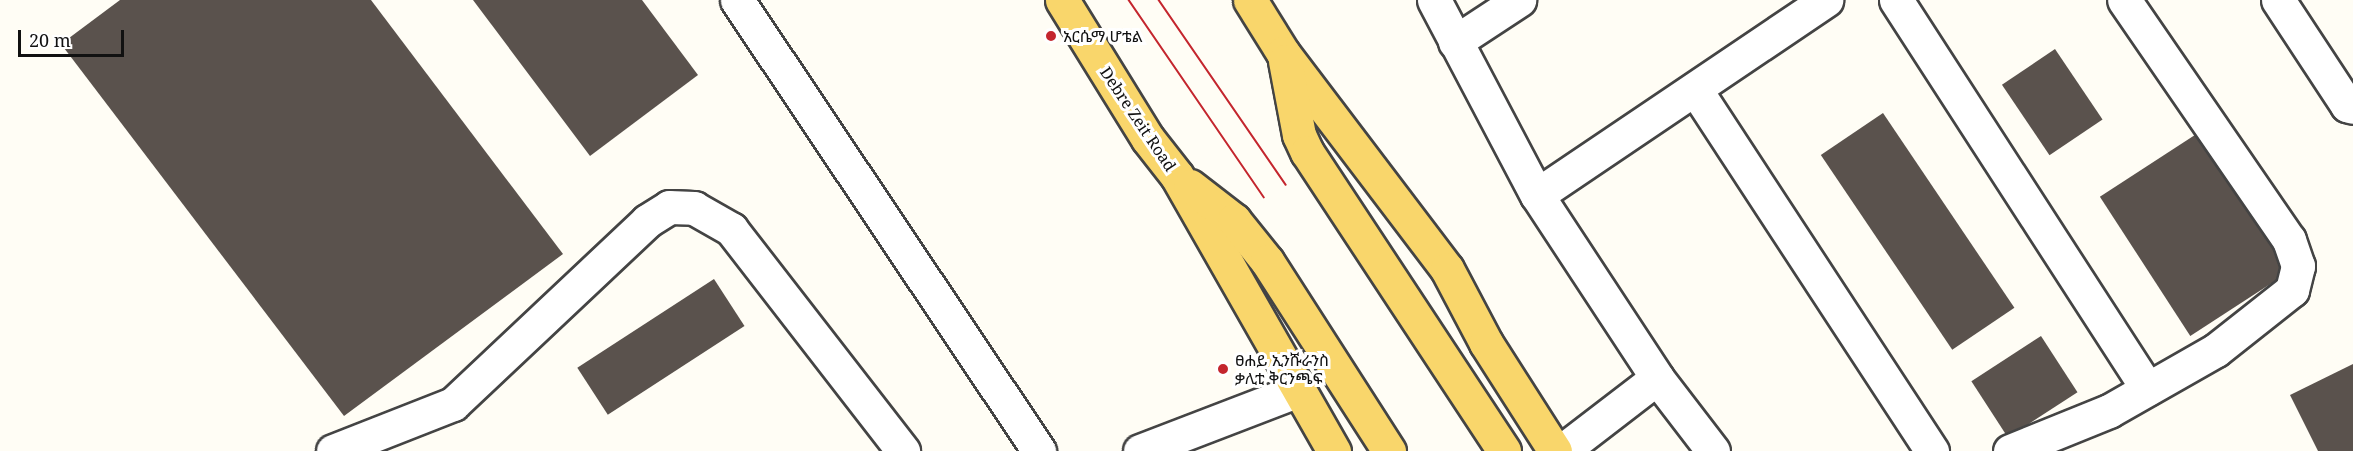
<!DOCTYPE html>
<meta charset="utf-8">
<style>
body{margin:0}
#map{position:relative;width:2353px;height:451px;overflow:hidden;background:#fffdf5;font-family:"Noto Serif","Noto Sans Ethiopic",serif}
div>[style]{position:absolute}
.building>*{inset:0;background:#5a524d;transform-origin:0 0}
.roads{filter:drop-shadow(2px 0 #444) drop-shadow(-2px 0 #444) drop-shadow(0 2px #444) drop-shadow(0 -2px #444)}
.minor>*{height:33px;margin:-16.5px;padding:0 16.5px;transform-origin:16.5px;border-radius:16.5px;background:#fff}
.major>*{height:33px;margin:-16.5px;padding:0 16.5px;transform-origin:16.5px;border-radius:16.5px;background:#f9d66b}
.tram>*{height:1.5px;margin:-0.75px;padding:0 0.75px;transform-origin:0.75px;border-radius:0.75px;background:#c4262e}
.dots>*{width:16px;height:16px;translate:-50% -50%;box-sizing:border-box;border:3px solid #fff;border-radius:50%}
span{translate:-50% -50%;white-space:nowrap;text-align:center;line-height:1.15;-webkit-text-stroke:6px #fff;paint-order:stroke}
.poi-label{font-size:16px;color:#111}
.left{translate:0 -50%;text-align:left}
.street-label{font-size:16px;color:#111}
.scale{position:absolute;left:18px;top:30px;width:106px;height:27px;box-sizing:border-box;border:3px solid #111;border-top:0;padding-left:8px;font-size:18px;line-height:21px;white-space:nowrap;color:#111;-webkit-text-stroke:4px #fff;paint-order:stroke}
</style>
<div id="map">
<div class="building">
<i style="clip-path:polygon(120px 0,371px 0,563px 254px,344px 416px,61px 44px)"></i>
<i style="clip-path:polygon(473px 0,642px 0,698px 75px,590px 156px)"></i>
<i style="left:2055px;top:49px;width:85px;height:64px;rotate:56deg"></i>
<i style="left:1883px;top:113px;width:235px;height:75px;rotate:56deg"></i>
<i style="left:2198px;top:133px;width:166px;height:117px;rotate:57deg"></i>
<i style="left:714px;top:279px;width:56px;height:163px;rotate:57deg"></i>
<i style="left:2041px;top:336px;width:67px;height:83px;rotate:57deg"></i>
<i style="clip-path:polygon(2353px 364px,2353px 451px,2318px 451px,2290px 395px)"></i>
</div>
<div class="roads">
<div class="minor">
<i style="left:737px;top:0;width:543px;rotate:56.19deg"></i>
<i style="left:1434px;top:0;width:221px;rotate:62.2deg"></i>
<i style="left:1537px;top:195px;width:219px;rotate:56.7deg"></i>
<i style="left:1657px;top:378px;width:120px;rotate:142.5deg"></i>
<i style="left:1896px;top:0;width:463px;rotate:57.1deg"></i>
<i style="left:2278px;top:0;width:126px;rotate:56.7deg"></i>
<i style="left:2347px;top:105px;width:6px;rotate:18deg"></i>
<i style="left:1455px;top:42px;width:77px;rotate:-33.3deg"></i>
<i style="left:1695px;top:89px;width:433px;rotate:56.8deg"></i>
<i style="left:1537px;top:195px;width:349px;rotate:-34deg"></i>
<i style="left:1657px;top:378px;width:92px;rotate:52.5deg"></i>
<i style="left:333px;top:451px;width:129px;rotate:-21.4deg"></i>
<i style="left:453px;top:404px;width:267px;rotate:-43.3deg"></i>
<i style="left:647px;top:221px;width:26px;rotate:-32deg"></i>
<i style="left:669px;top:207px;width:25px;rotate:2deg"></i>
<i style="left:694px;top:208px;width:43px;rotate:29.6deg"></i>
<i style="left:731px;top:229px;width:281px;rotate:52.2deg"></i>
<i style="left:1140px;top:451px;width:170px;rotate:-21deg"></i>
<i style="left:2010px;top:451px;width:107px;rotate:-22deg"></i>
<i style="left:2109px;top:411px;width:123px;rotate:-29.7deg"></i>
<i style="left:2216px;top:350px;width:97px;rotate:-38.3deg"></i>
<i style="left:2292px;top:290px;width:25px;rotate:-76deg"></i>
<i style="left:2298px;top:266px;width:28px;rotate:-109deg"></i>
<i style="left:2289px;top:240px;width:291px;rotate:-124.5deg"></i>
</div>
<div class="major">
<i style="left:1062px;top:0;width:163px;rotate:58.3deg"></i>
<i style="left:1148px;top:139px;width:47px;rotate:51.9deg"></i>
<i style="left:1177px;top:176px;width:317px;rotate:60.3deg"></i>
<i style="left:1250px;top:0;width:62px;rotate:58.1deg"></i>
<i style="left:1283px;top:53px;width:271px;rotate:52.8deg"></i>
<i style="left:1447px;top:269px;width:84px;rotate:62.2deg"></i>
<i style="left:1486px;top:343px;width:128px;rotate:57.4deg"></i>
<i style="left:1285px;top:61px;width:75px;rotate:79.3deg"></i>
<i style="left:1299px;top:135px;width:19px;rotate:65deg"></i>
<i style="left:1307px;top:152px;width:358px;rotate:56.6deg"></i>
<i style="left:1190px;top:186px;width:56px;rotate:37.7deg"></i>
<i style="left:1234px;top:220px;width:53px;rotate:51.2deg"></i>
<i style="left:1267px;top:261px;width:226px;rotate:57.3deg"></i>
</div>
</div>
<div class="tram">
<i style="left:1129px;top:0;width:239px;rotate:55.6deg"></i>
<i style="left:1159px;top:0;width:224px;rotate:55.5deg"></i>
</div>
<div class="dots">
<i style="left:1051px;top:36px;background:#c4262e"></i>
<i style="left:1223px;top:369px;background:#c4262e"></i>
</div>
<div class="poi-label">
<span class="left" style="left:1063px;top:36px">አርሴማ ሆቴል</span>
<span class="left" style="left:1235px;top:369px">ፀሐይ ኢንሹራንስ<br>ቃሊቲ ቅርንጫፍ</span>
</div>
<div class="street-label">
<span style="left:1138px;top:119px;rotate:56deg">Debre Zeit Road</span>
</div>
<div class="scale">20 m</div>
</div>
